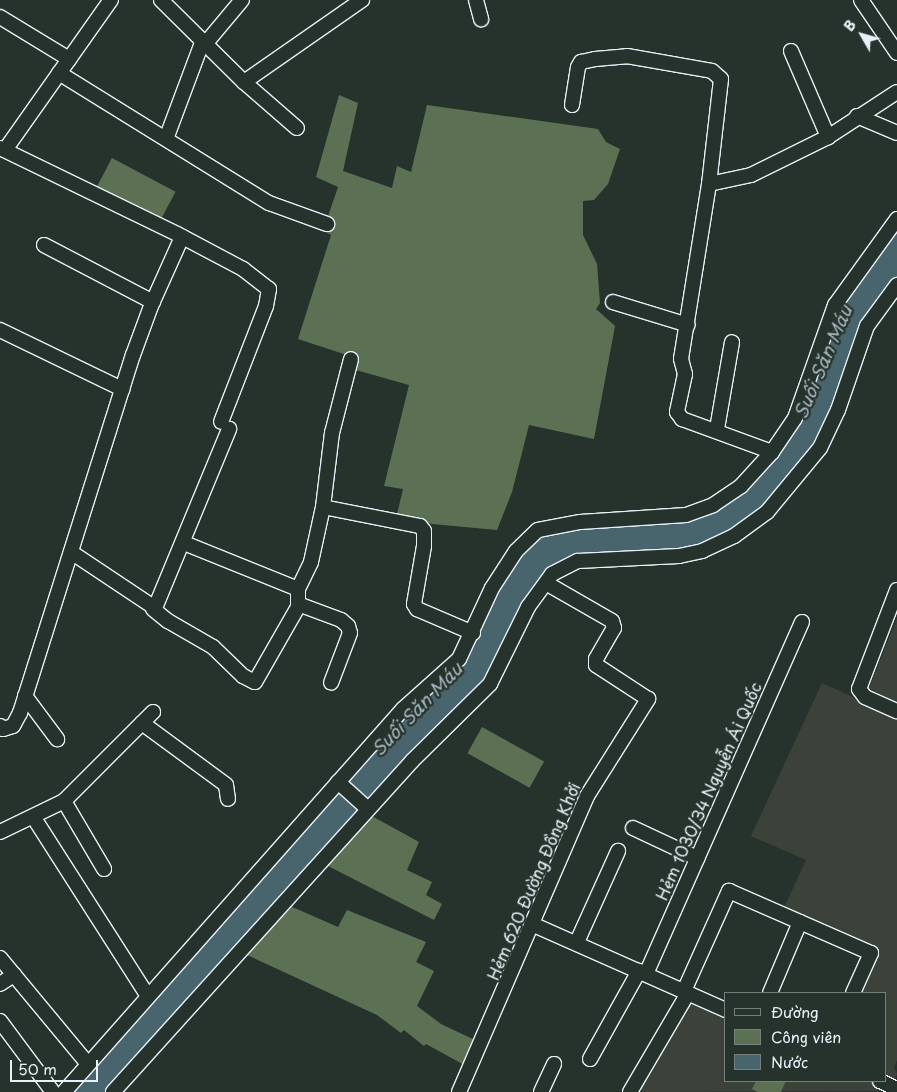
<!DOCTYPE html>
<meta charset="utf-8">
<style>
body{margin:0}
#map{position:relative;width:897px;height:1092px;overflow:hidden;background:#26332d;font-family:"Playpen Sans",sans-serif}
div>[style]{position:absolute}
.built>*{inset:0;background:#3c423a}
.green>*{inset:0;background:#5c7154;transform-origin:0 0}
.water>*{inset:0;background:#48656e}
.roads{filter:drop-shadow(1px 0 #e8f1f8) drop-shadow(-1px 0 #e8f1f8) drop-shadow(0 1px #e8f1f8) drop-shadow(0 -1px #e8f1f8)}
.minor>*{height:14px;margin:-7px;padding:0 7px;transform-origin:7px;border-radius:7px;background:#26332d}
span{translate:-50% -50%;white-space:nowrap;text-align:center;line-height:1.15;-webkit-text-stroke:4.5px #26332d;paint-order:stroke}
.street-label{font-size:16px;color:#e8f1f8}
.water-label{font-size:18px;color:#a8b9c1;font-style:italic}
.legend{position:absolute;left:724px;top:992px;width:162px;height:90px;box-sizing:border-box;background:#26332d;border:1px solid #747f7e;margin:0;padding:6px 9px;list-style:none;font-size:15px;color:#e8f1f8}
.legend li{display:flex;align-items:center;gap:10px;height:25px}
.legend b{width:25px;border:1px solid #747f7e}
.north{position:absolute;left:837px;top:10px;width:50px;height:50px;-webkit-text-stroke:4px #26332d;paint-order:stroke;rotate:308deg;font-size:14px;font-weight:700;line-height:20px;text-align:center;color:#e8f1f8}
.north::after{content:'';display:block;margin:auto;width:18px;height:22px;background:#e8f1f8;clip-path:polygon(50% 0,100% 100%,50% 72%,0 100%)}
.scale{position:absolute;left:10px;top:1060px;width:88px;height:22px;box-sizing:border-box;border:2px solid #e8f1f8;border-top:0;padding-left:6px;font-size:15px;line-height:18px;white-space:nowrap;color:#e8f1f8;-webkit-text-stroke:4px #26332d;paint-order:stroke}
</style>
<div id="map">
<div class="built">
<i style="clip-path:polygon(897px 618px,897px 703px,869px 688px)"></i>
<i style="clip-path:polygon(822px 683px,897px 717px,897px 1060px,894px 1067px,897px 1074px,893px 1083px,886px 1080px,886px 993px,857px 993px,876px 951px,783px 910px,806px 860px,751px 836px)"></i>
<i style="clip-path:polygon(689px 1000px,726px 1016px,726px 1081px,868px 1081px,891px 1091px,644px 1092px,637px 1089px)"></i>
</div>
<div class="green">
<i style="clip-path:polygon(339px 95px,358px 103px,343px 171px,392px 188px,397px 166px,411px 172px,427px 105px,598px 129px,606px 142px,620px 149px,608px 184px,594px 200px,583px 201px,583px 235px,597px 264px,600px 303px,596px 309px,615px 326px,594px 439px,529px 425px,512px 492px,497px 530px,432px 524px,397px 514px,403px 489px,384px 486px,409px 385px,356px 370px,359px 359px,298px 339px,331px 235px,323px 231px,338px 187px,316px 177px)"></i>
<i style="left:112px;top:158px;width:72px;height:36px;rotate:28deg"></i>
<i style="left:482px;top:727px;width:71px;height:30px;rotate:29deg"></i>
<i style="clip-path:polygon(370px 815px,419px 842px,407px 870px,432px 882px,426px 895px,442px 904px,434px 920px,326px 865px)"></i>
<i style="clip-path:polygon(290px 906px,338px 927px,347px 910px,426px 942px,416px 962px,434px 971px,417px 1006px,441px 1024px,477px 1041px,466px 1066px,426px 1044px,424px 1046px,404px 1030px,401px 1033px,377px 1015px,245px 954px)"></i>
<i style="clip-path:polygon(756px 1081px,786px 1081px,781px 1092px,758px 1092px,752px 1089px)"></i>
</div>
<div class="water">
<i style="clip-path:polygon(897px 226px,897px 278px,874px 309px,816px 445px,764px 510px,732px 532px,701px 546px,550px 570px,487px 682px,108px 1092px,69px 1092px,404px 714px,461px 663px,496px 591px,518px 554px,540px 534px,580px 526px,687px 519px,775px 455px,839px 307px)"></i>
</div>
<div class="roads">
<div class="minor">
<i style="left:161px;top:0;width:117px;rotate:44.7deg"></i>
<i style="left:244px;top:82px;width:144px;rotate:-34.8deg"></i>
<i style="left:476px;top:0;width:20px;rotate:75deg"></i>
<i style="left:861px;top:0;width:64px;rotate:55.8deg"></i>
<i style="left:0;top:17px;width:81px;rotate:31.3deg"></i>
<i style="left:206px;top:43px;width:56px;rotate:-50.1deg"></i>
<i style="left:791px;top:51px;width:94px;rotate:66.7deg"></i>
<i style="left:59px;top:73px;width:247px;rotate:31.8deg"></i>
<i style="left:269px;top:203px;width:62px;rotate:19.9deg"></i>
<i style="left:244px;top:82px;width:70px;rotate:41deg"></i>
<i style="left:572px;top:105px;width:38px;rotate:-81deg"></i>
<i style="left:578px;top:67px;width:6px;rotate:-59deg"></i>
<i style="left:581px;top:62px;width:14px;rotate:-12deg"></i>
<i style="left:595px;top:59px;width:32px;rotate:-5deg"></i>
<i style="left:627px;top:56px;width:86px;rotate:10deg"></i>
<i style="left:712px;top:71px;width:12px;rotate:42deg"></i>
<i style="left:721px;top:79px;width:106px;rotate:96.5deg"></i>
<i style="left:709px;top:184px;width:177px;rotate:99.1deg"></i>
<i style="left:681px;top:359px;width:16px;rotate:75deg"></i>
<i style="left:685px;top:374px;width:39px;rotate:102deg"></i>
<i style="left:677px;top:412px;width:9px;rotate:54deg"></i>
<i style="left:682px;top:419px;width:96px;rotate:20.1deg"></i>
<i style="left:857px;top:116px;width:43px;rotate:23deg"></i>
<i style="left:166px;top:139px;width:106px;rotate:-69.5deg"></i>
<i style="left:0;top:148px;width:197px;rotate:25.9deg"></i>
<i style="left:177px;top:234px;width:75px;rotate:27.9deg"></i>
<i style="left:243px;top:269px;width:33px;rotate:38deg"></i>
<i style="left:269px;top:289px;width:17px;rotate:100deg"></i>
<i style="left:266px;top:306px;width:124px;rotate:111.2deg"></i>
<i style="left:5px;top:150px;width:184px;rotate:-54.8deg"></i>
<i style="left:709px;top:184px;width:43px;rotate:-12.1deg"></i>
<i style="left:751px;top:175px;width:86px;rotate:-26.3deg"></i>
<i style="left:828px;top:137px;width:82px;rotate:-33.1deg"></i>
<i style="left:44px;top:245px;width:123px;rotate:27.6deg"></i>
<i style="left:613px;top:302px;width:78px;rotate:17deg"></i>
<i style="left:0;top:330px;width:136px;rotate:25.8deg"></i>
<i style="left:717px;top:429px;width:88px;rotate:-80.2deg"></i>
<i style="left:323px;top:507px;width:99px;rotate:11.1deg"></i>
<i style="left:420px;top:526px;width:6px;rotate:51deg"></i>
<i style="left:424px;top:531px;width:15px;rotate:90deg"></i>
<i style="left:424px;top:546px;width:59px;rotate:99.8deg"></i>
<i style="left:414px;top:604px;width:6px;rotate:59deg"></i>
<i style="left:417px;top:609px;width:61px;rotate:23.2deg"></i>
<i style="left:184px;top:543px;width:123px;rotate:22deg"></i>
<i style="left:298px;top:589px;width:30px;rotate:-64deg"></i>
<i style="left:311px;top:562px;width:56px;rotate:-77.7deg"></i>
<i style="left:323px;top:507px;width:75px;rotate:-83.1deg"></i>
<i style="left:332px;top:433px;width:76px;rotate:-75.6deg"></i>
<i style="left:71px;top:552px;width:101px;rotate:33.7deg"></i>
<i style="left:155px;top:608px;width:194px;rotate:-67.5deg"></i>
<i style="left:897px;top:590px;width:106px;rotate:111deg"></i>
<i style="left:859px;top:689px;width:10px;rotate:53deg"></i>
<i style="left:865px;top:697px;width:35px;rotate:24deg"></i>
<i style="left:298px;top:604px;width:46px;rotate:20.4deg"></i>
<i style="left:341px;top:620px;width:9px;rotate:41deg"></i>
<i style="left:348px;top:626px;width:7px;rotate:74deg"></i>
<i style="left:350px;top:633px;width:53px;rotate:110.8deg"></i>
<i style="left:153px;top:609px;width:19px;rotate:39deg"></i>
<i style="left:168px;top:621px;width:52px;rotate:30deg"></i>
<i style="left:213px;top:647px;width:42px;rotate:44deg"></i>
<i style="left:243px;top:676px;width:13px;rotate:27deg"></i>
<i style="left:255px;top:682px;width:86px;rotate:-60.2deg"></i>
<i style="left:298px;top:607px;width:18px;rotate:-90deg"></i>
<i style="left:25px;top:696px;width:54px;rotate:53.3deg"></i>
<i style="left:142px;top:723px;width:104px;rotate:36.4deg"></i>
<i style="left:226px;top:785px;width:14px;rotate:82deg"></i>
<i style="left:0;top:726px;width:4px;rotate:45deg"></i>
<i style="left:3px;top:729px;width:10px;rotate:-17deg"></i>
<i style="left:13px;top:726px;width:15px;rotate:-62deg"></i>
<i style="left:20px;top:713px;width:375px;rotate:-72.5deg"></i>
<i style="left:133px;top:355px;width:52px;rotate:-69.8deg"></i>
<i style="left:151px;top:306px;width:76px;rotate:-65.8deg"></i>
<i style="left:338px;top:782px;width:40px;rotate:42deg"></i>
<i style="left:64px;top:801px;width:79px;rotate:59.5deg"></i>
<i style="left:34px;top:818px;width:210px;rotate:57.4deg"></i>
<i style="left:633px;top:828px;width:71px;rotate:25.1deg"></i>
<i style="left:0;top:832px;width:71px;rotate:-25.8deg"></i>
<i style="left:64px;top:801px;width:126px;rotate:-45deg"></i>
<i style="left:534px;top:925px;width:210px;rotate:23.9deg"></i>
<i style="left:577px;top:942px;width:100px;rotate:-65.7deg"></i>
<i style="left:0;top:958px;width:138px;rotate:50.3deg"></i>
<i style="left:646px;top:974px;width:385px;rotate:-66.1deg"></i>
<i style="left:0;top:984px;width:17px;rotate:-33deg"></i>
<i style="left:684px;top:991px;width:110px;rotate:-65.8deg"></i>
<i style="left:729px;top:891px;width:155px;rotate:23.6deg"></i>
<i style="left:871px;top:953px;width:44px;rotate:114.2deg"></i>
<i style="left:770px;top:993px;width:77px;rotate:-67.1deg"></i>
<i style="left:0;top:1021px;width:89px;rotate:53.3deg"></i>
<i style="left:590px;top:1059px;width:101px;rotate:-60.9deg"></i>
<i style="left:880px;top:1081px;width:19px;rotate:25deg"></i>
<i style="left:64px;top:1092px;width:511px;rotate:-48.49deg"></i>
<i style="left:403px;top:709px;width:75px;rotate:-41.8deg"></i>
<i style="left:459px;top:659px;width:78px;rotate:-65.1deg"></i>
<i style="left:492px;top:588px;width:44px;rotate:-57deg"></i>
<i style="left:516px;top:551px;width:30px;rotate:-44deg"></i>
<i style="left:538px;top:530px;width:43px;rotate:-10.8deg"></i>
<i style="left:580px;top:522px;width:106px;rotate:-3.8deg"></i>
<i style="left:686px;top:515px;width:29px;rotate:-20deg"></i>
<i style="left:713px;top:505px;width:34px;rotate:-34deg"></i>
<i style="left:741px;top:486px;width:46px;rotate:-47.6deg"></i>
<i style="left:772px;top:452px;width:41px;rotate:-55.9deg"></i>
<i style="left:795px;top:418px;width:120px;rotate:-70.5deg"></i>
<i style="left:835px;top:305px;width:106px;rotate:-54.2deg"></i>
<i style="left:113px;top:1092px;width:446px;rotate:-47.9deg"></i>
<i style="left:412px;top:761px;width:110px;rotate:-44.6deg"></i>
<i style="left:490px;top:684px;width:86px;rotate:-63.7deg"></i>
<i style="left:528px;top:607px;width:41px;rotate:-54deg"></i>
<i style="left:552px;top:574px;width:29px;rotate:-27deg"></i>
<i style="left:578px;top:561px;width:101px;rotate:-2.8deg"></i>
<i style="left:679px;top:556px;width:24px;rotate:-12deg"></i>
<i style="left:702px;top:551px;width:35px;rotate:-25deg"></i>
<i style="left:734px;top:536px;width:41px;rotate:-36deg"></i>
<i style="left:767px;top:512px;width:83px;rotate:-50.4deg"></i>
<i style="left:820px;top:448px;width:42px;rotate:-64.7deg"></i>
<i style="left:838px;top:410px;width:89px;rotate:-71deg"></i>
<i style="left:867px;top:326px;width:51px;rotate:-53.8deg"></i>
<i style="left:459px;top:1092px;width:322px;rotate:-66.6deg"></i>
<i style="left:587px;top:796px;width:115px;rotate:-57.8deg"></i>
<i style="left:648px;top:699px;width:62px;rotate:-146.8deg"></i>
<i style="left:596px;top:665px;width:6px;rotate:-90deg"></i>
<i style="left:596px;top:659px;width:36px;rotate:-60deg"></i>
<i style="left:614px;top:628px;width:7px;rotate:-106deg"></i>
<i style="left:612px;top:621px;width:76px;rotate:-150.1deg"></i>
<i style="left:541px;top:1092px;width:31px;rotate:-65deg"></i>
<i style="left:630px;top:1092px;width:115px;rotate:-59.6deg"></i>
</div>
</div>
<div class="street-label">
<span style="left:708px;top:791px;rotate:-66deg">Hẻm 1030/34 Nguyễn Ái Quốc</span>
<span style="left:533px;top:881px;rotate:-67deg">Hẻm 620 Đường Đồng Khởi</span>
</div>
<div class="water-label">
<span style="left:823px;top:362px;rotate:-67deg">Suối Săn Máu</span>
<span style="left:417px;top:709px;rotate:-46deg">Suối Săn Máu</span>
</div>
<ul class="legend">
<li><b style="height:6px;background:#26332d"></b>Đường</li>
<li><b style="height:14px;background:#5c7154"></b>Công viên</li>
<li><b style="height:14px;background:#48656e"></b>Nước</li>
</ul>
<div class="north">B</div>
<div class="scale">50 m</div>
</div>
